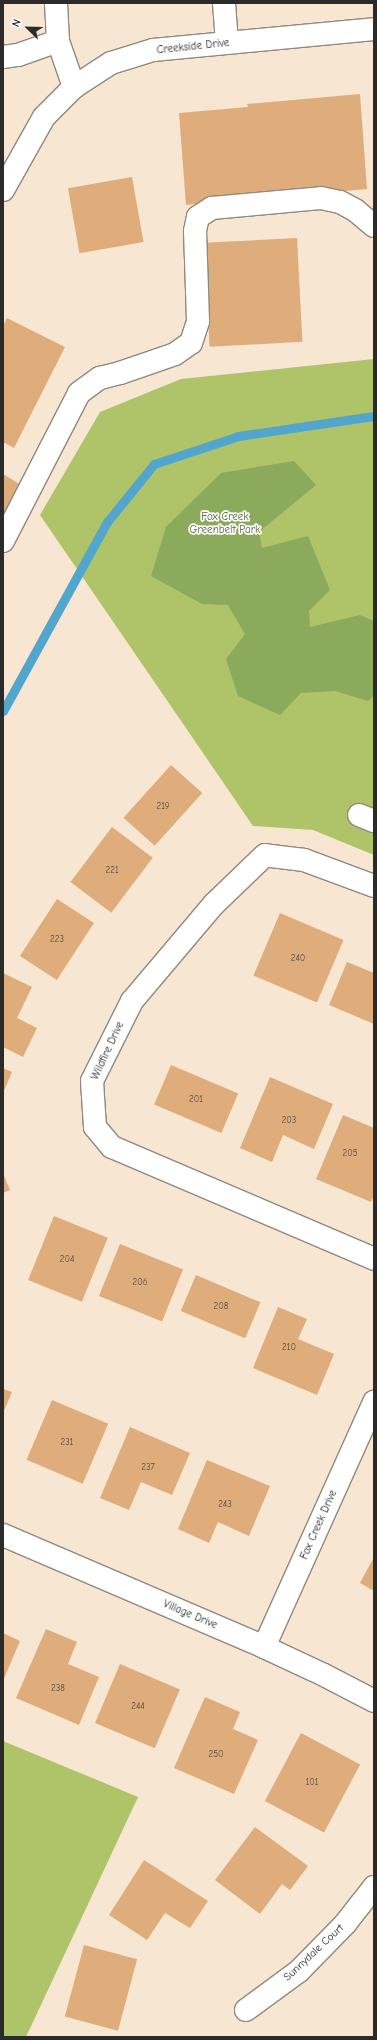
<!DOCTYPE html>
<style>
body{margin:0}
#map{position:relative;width:377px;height:2040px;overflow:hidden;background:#f7e6d1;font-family:"Comic Neue",sans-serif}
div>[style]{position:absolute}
.green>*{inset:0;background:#afc468}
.forest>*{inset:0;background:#8baa5c}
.stream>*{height:9px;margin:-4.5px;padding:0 4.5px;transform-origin:4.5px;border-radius:4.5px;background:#52a6ce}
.building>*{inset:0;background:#dfac7c;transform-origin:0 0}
.roads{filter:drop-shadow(1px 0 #91887e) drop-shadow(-1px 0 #91887e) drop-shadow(0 1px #91887e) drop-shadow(0 -1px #91887e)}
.minor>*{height:22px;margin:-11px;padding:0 11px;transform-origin:11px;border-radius:11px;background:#fff}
span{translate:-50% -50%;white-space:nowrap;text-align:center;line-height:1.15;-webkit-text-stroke:3.5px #fff;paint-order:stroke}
.number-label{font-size:9px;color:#584b3f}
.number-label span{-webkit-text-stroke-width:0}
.street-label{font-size:11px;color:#2b2b2b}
.park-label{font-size:11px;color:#596140}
.frame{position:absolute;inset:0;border:4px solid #2b2b2b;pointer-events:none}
.north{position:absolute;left:8px;top:8px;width:40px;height:40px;-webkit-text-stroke:3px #fff;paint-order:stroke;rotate:293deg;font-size:11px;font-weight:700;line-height:16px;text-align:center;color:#2b2b2b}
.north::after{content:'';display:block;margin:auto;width:14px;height:18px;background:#2b2b2b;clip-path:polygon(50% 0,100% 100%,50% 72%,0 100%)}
</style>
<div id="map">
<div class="green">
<i style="clip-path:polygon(374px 359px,374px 855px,313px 830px,253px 826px,40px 515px,100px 412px,181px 379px)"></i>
<i style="clip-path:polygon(3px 1741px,138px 1797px,26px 2037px,3px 2037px)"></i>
</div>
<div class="forest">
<i style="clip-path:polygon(294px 461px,316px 485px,259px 532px,262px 548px,308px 536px,330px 590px,309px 611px,310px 627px,360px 615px,374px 621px,374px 696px,368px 701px,335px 691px,301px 693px,280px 715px,238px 696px,226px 659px,245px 634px,228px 605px,202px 604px,151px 576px,166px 527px,221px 473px)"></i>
</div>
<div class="stream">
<i style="left:3px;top:711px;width:216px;rotate:-61.2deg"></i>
<i style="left:107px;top:522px;width:75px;rotate:-51deg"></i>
<i style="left:154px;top:464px;width:89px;rotate:-18.4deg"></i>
<i style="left:238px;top:436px;width:137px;rotate:-8.4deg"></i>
</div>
<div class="building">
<i style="clip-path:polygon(360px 94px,367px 189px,186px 205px,179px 113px,248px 107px,247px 104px)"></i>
<i style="left:132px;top:177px;width:66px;height:65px;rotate:80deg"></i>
<i style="left:297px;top:238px;width:104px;height:93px;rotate:87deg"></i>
<i style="clip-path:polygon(7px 318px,65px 347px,14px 448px,3px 442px,3px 326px)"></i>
<i style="clip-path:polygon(3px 474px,21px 485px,3px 517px)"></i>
<i style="left:171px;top:765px;width:42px;height:71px;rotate:42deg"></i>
<i style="left:112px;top:827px;width:51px;height:69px;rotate:37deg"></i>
<i style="left:57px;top:899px;width:44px;height:68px;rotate:33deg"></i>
<i style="left:280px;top:913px;width:69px;height:68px;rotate:23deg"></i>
<i style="clip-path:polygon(347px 962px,374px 973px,374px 1024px,329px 1005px)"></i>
<i style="clip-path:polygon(3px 973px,32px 987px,17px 1018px,37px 1028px,23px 1057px,3px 1047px)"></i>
<i style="left:171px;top:1065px;width:73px;height:43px;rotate:23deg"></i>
<i style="clip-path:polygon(3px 1068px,12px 1072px,3px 1093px)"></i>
<i style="clip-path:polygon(270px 1077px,333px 1104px,314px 1149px,283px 1135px,272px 1162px,240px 1148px)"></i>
<i style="clip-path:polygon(343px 1115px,374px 1128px,374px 1196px,371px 1202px,316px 1179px)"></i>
<i style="clip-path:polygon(3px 1173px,10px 1190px,3px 1193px)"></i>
<i style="left:54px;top:1216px;width:58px;height:69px;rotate:22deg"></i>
<i style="left:120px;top:1244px;width:68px;height:56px;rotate:22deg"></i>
<i style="left:196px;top:1275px;width:70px;height:39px;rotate:23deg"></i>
<i style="clip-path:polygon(278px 1307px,307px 1319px,298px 1339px,334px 1354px,317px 1395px,253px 1368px)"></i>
<i style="clip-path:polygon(3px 1389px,12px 1392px,3px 1413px)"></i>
<i style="left:52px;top:1400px;width:61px;height:65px;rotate:23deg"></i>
<i style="clip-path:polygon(130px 1427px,190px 1453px,172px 1495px,141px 1482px,129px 1510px,100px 1498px)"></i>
<i style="clip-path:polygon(207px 1460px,270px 1486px,249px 1536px,218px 1522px,209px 1543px,178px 1529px)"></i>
<i style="clip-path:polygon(374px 1557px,374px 1591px,360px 1583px)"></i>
<i style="clip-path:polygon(46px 1629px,77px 1642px,68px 1664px,99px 1677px,79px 1725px,16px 1698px)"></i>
<i style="clip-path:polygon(3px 1633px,20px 1641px,3px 1681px)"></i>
<i style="left:120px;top:1664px;width:65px;height:64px;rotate:23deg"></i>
<i style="clip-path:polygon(205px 1697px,240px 1712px,233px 1729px,258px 1740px,234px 1794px,174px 1768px)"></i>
<i style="left:301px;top:1733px;width:67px;height:77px;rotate:28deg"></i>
<i style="clip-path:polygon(255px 1827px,308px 1866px,290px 1890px,282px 1884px,260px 1914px,215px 1880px)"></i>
<i style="clip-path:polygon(144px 1860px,208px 1901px,190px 1928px,165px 1913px,147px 1940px,109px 1915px)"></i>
<i style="left:84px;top:1945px;width:55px;height:74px;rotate:15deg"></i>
</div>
<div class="roads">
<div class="minor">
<i style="left:56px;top:3px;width:38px;rotate:87deg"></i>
<i style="left:58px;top:41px;width:49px;rotate:70.8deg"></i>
<i style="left:224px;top:3px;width:40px;rotate:85.7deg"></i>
<i style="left:3px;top:57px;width:15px;rotate:-8deg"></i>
<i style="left:18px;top:55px;width:42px;rotate:-19.3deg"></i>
<i style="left:3px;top:190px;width:84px;rotate:-60.7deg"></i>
<i style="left:44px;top:117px;width:42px;rotate:-45deg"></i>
<i style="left:74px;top:87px;width:44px;rotate:-33deg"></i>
<i style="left:111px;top:63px;width:44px;rotate:-17.2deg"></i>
<i style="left:153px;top:50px;width:222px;rotate:-5.4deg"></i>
<i style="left:3px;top:541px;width:166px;rotate:-62.8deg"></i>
<i style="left:79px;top:393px;width:26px;rotate:-36deg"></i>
<i style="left:100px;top:378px;width:21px;rotate:-14deg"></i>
<i style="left:120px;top:373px;width:58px;rotate:-19.1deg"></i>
<i style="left:175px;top:354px;width:19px;rotate:-35deg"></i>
<i style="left:191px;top:343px;width:23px;rotate:-72deg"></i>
<i style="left:198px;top:321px;width:90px;rotate:-91.9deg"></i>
<i style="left:195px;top:231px;width:14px;rotate:-78deg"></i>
<i style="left:198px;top:217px;width:17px;rotate:-33deg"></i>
<i style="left:212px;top:208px;width:109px;rotate:-5.2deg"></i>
<i style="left:321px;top:198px;width:19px;rotate:12deg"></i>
<i style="left:340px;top:202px;width:17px;rotate:28deg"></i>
<i style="left:355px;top:210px;width:25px;rotate:40deg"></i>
<i style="left:359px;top:815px;width:16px;rotate:22deg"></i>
<i style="left:374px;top:886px;width:75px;rotate:-159.6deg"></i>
<i style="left:304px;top:860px;width:39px;rotate:-173deg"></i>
<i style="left:265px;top:855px;width:71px;rotate:136.1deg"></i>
<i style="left:214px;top:904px;width:127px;rotate:130.2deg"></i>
<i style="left:132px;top:1001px;width:89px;rotate:116.6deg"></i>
<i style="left:92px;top:1081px;width:46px;rotate:86.3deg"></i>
<i style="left:95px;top:1127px;width:26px;rotate:50deg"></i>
<i style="left:112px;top:1147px;width:285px;rotate:23.1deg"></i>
<i style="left:3px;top:1535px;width:284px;rotate:23.2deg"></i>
<i style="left:264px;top:1647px;width:66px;rotate:25deg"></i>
<i style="left:324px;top:1675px;width:56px;rotate:27.5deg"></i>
<i style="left:264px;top:1647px;width:269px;rotate:-65.8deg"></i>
<i style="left:246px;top:2010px;width:66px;rotate:-36.3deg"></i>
<i style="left:299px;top:1971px;width:66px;rotate:-45.6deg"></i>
<i style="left:345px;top:1924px;width:47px;rotate:-51.9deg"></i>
</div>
</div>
<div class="number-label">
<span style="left:163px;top:806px">219</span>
<span style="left:112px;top:870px">221</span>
<span style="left:57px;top:939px">223</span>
<span style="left:298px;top:958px">240</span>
<span style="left:196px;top:1099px">201</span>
<span style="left:289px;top:1120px">203</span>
<span style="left:350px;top:1153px">205</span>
<span style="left:67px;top:1259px">204</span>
<span style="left:140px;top:1282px">206</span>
<span style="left:221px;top:1306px">208</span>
<span style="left:289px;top:1347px">210</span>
<span style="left:67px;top:1442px">231</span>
<span style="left:148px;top:1467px">237</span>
<span style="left:225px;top:1504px">243</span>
<span style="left:58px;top:1688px">238</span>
<span style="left:138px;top:1706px">244</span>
<span style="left:216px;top:1754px">250</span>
<span style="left:312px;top:1782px">101</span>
</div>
<div class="street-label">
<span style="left:193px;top:47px;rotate:-6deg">Creekside Drive</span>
<span style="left:108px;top:1051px;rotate:-65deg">Wildfire Drive</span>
<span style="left:319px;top:1525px;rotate:-66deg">Fox Creek Drive</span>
<span style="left:190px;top:1615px;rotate:23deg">Village Drive</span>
<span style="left:314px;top:1953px;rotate:-43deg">Sunnydale Court</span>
</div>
<div class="park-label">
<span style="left:225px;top:524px">Fox Creek<br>Greenbelt Park</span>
</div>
<div class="frame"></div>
<div class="north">N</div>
</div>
